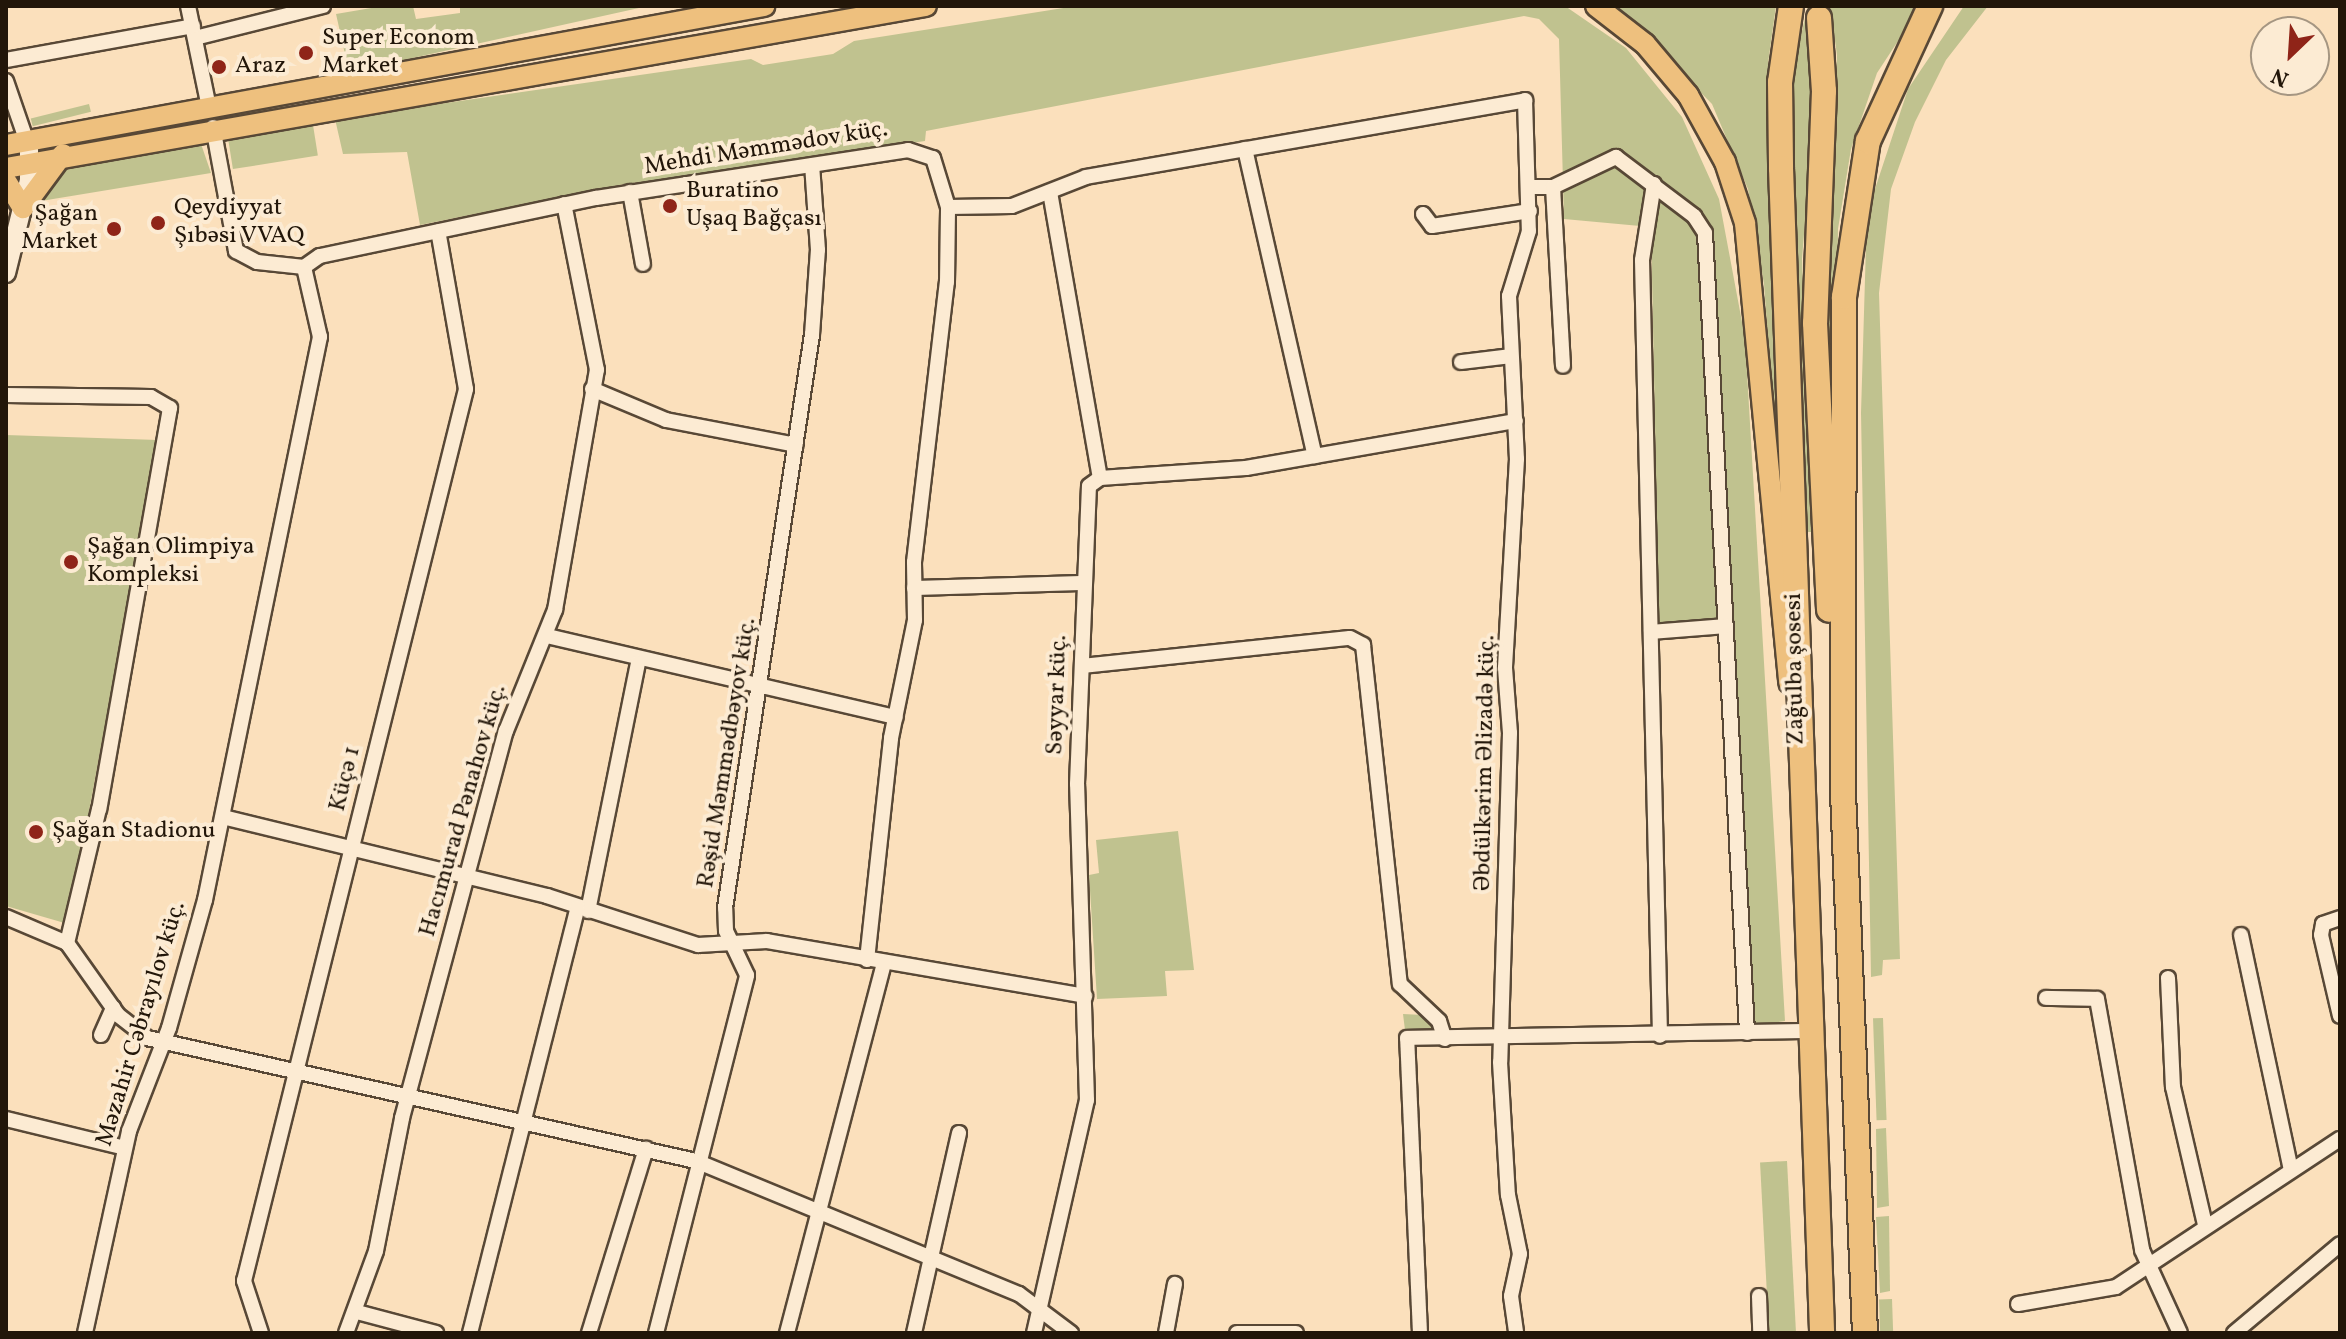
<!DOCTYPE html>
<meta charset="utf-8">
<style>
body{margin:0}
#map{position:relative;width:2346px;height:1339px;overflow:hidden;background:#fbe0bc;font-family:Vollkorn,serif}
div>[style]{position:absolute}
.green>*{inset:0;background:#c0c28f;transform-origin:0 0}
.roads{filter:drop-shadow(2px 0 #584836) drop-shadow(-2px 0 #584836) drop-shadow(0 2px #584836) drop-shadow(0 -2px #584836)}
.street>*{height:14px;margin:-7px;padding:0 7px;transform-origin:7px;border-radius:7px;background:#fcebd3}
.secondary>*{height:18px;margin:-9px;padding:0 9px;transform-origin:9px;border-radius:9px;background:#fcebd3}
.primary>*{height:20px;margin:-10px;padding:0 10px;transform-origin:10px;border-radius:10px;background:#eec07e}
.highway>*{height:24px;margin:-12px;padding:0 12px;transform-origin:12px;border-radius:12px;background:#eec07e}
.dots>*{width:22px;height:22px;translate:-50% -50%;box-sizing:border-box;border:4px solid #fcebd3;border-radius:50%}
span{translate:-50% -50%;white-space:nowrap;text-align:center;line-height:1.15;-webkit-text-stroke:8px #fcebd3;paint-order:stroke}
.poi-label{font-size:24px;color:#221609}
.left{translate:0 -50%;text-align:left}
.right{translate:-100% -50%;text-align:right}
.street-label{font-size:24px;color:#221609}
.frame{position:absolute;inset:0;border:8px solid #221609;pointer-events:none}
.north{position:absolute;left:2250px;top:16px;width:80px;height:80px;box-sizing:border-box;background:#fcebd3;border:2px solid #a59682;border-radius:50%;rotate:205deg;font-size:22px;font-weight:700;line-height:32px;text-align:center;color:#221609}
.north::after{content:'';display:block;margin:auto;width:28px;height:36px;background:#8f2418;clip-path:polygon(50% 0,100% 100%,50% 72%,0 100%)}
</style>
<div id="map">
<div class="green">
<i style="clip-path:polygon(383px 6px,413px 6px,416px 19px,460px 13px,460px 6px,648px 6px,349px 72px,336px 14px)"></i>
<i style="clip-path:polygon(1076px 6px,1565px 6px,1626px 48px,1682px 117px,1719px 199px,1745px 338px,1785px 1021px,1753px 1026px,1731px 619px,1659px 624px,1651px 227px,1564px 219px,1559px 39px,1539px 19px,1524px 16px,926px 131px,925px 141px,619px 185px,420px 225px,407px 152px,343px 154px,335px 119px,751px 59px,763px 65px,833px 54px,854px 41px)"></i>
<i style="clip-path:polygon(1616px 6px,1776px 6px,1768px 63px,1779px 490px,1764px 284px,1748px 189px,1712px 104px)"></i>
<i style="clip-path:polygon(1808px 6px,1921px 6px,1877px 73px,1851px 149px,1838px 229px,1835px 512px,1828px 344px,1837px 55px,1831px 13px,1805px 18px,1815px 99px,1802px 259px,1812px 532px,1805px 532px,1792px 140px,1794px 78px,1799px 44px,1805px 18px)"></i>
<i style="clip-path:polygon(1964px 6px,1988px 6px,1946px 60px,1915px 122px,1891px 189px,1879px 293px,1900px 959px,1883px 960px,1882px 975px,1871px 977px,1861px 413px,1866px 245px,1873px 195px,1908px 89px)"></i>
<i style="left:89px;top:104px;width:8px;height:60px;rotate:76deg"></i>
<i style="left:313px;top:125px;width:31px;height:86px;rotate:81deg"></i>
<i style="clip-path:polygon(200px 141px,211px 173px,41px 201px,62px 166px)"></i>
<i style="clip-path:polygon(6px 435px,158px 440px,68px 924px,6px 906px)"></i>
<i style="clip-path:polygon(1178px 831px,1194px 970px,1165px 971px,1167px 996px,1097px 999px,1089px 875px,1099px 873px,1096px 840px)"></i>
<i style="clip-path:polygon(1403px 1014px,1423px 1015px,1435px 1032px,1405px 1030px)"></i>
<i style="left:1883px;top:1018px;width:102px;height:10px;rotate:88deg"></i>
<i style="clip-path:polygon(1886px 1128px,1889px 1206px,1877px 1208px,1876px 1129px)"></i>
<i style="left:1787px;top:1161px;width:172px;height:27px;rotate:87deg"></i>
<i style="clip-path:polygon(1889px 1216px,1890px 1291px,1880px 1293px,1876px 1217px)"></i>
<i style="left:1892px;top:1299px;width:34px;height:13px;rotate:88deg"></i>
</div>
<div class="roads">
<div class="street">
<i style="left:188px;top:6px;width:103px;rotate:78.3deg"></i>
<i style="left:195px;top:38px;width:132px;rotate:-14deg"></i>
<i style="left:6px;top:60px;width:190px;rotate:-10.3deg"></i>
<i style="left:6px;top:81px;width:61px;rotate:71deg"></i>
<i style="left:1245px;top:149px;width:315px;rotate:77.2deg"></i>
<i style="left:1654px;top:184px;width:77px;rotate:99deg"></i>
<i style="left:1642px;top:260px;width:776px;rotate:88.67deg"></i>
<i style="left:1530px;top:187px;width:23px"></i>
<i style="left:1553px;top:187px;width:70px;rotate:-25.5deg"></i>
<i style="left:1616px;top:157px;width:98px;rotate:37.1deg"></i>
<i style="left:1694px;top:216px;width:20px;rotate:57deg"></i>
<i style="left:1705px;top:233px;width:801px;rotate:86.99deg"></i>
<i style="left:1553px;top:187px;width:179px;rotate:86.8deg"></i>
<i style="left:630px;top:192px;width:73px;rotate:79.8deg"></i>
<i style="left:1050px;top:192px;width:290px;rotate:80.1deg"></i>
<i style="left:1423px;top:214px;width:15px;rotate:53deg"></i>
<i style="left:1432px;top:226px;width:99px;rotate:-8.7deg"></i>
<i style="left:304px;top:267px;width:19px;rotate:-35deg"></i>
<i style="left:320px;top:256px;width:282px;rotate:-11.9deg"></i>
<i style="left:596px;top:198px;width:316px;rotate:-8.7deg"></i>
<i style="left:908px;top:150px;width:26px;rotate:18deg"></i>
<i style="left:933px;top:158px;width:51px;rotate:73deg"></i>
<i style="left:948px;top:207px;width:64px;rotate:-0.9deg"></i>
<i style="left:1012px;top:206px;width:79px;rotate:-21.4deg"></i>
<i style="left:1086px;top:177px;width:446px;rotate:-9.9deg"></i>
<i style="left:1525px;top:100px;width:131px;rotate:88.3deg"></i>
<i style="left:1529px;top:231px;width:68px;rotate:107.1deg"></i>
<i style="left:1509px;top:296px;width:163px;rotate:87.2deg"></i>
<i style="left:1517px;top:459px;width:209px;rotate:93.3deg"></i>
<i style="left:1505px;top:668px;width:65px;rotate:85.6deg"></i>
<i style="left:1510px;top:733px;width:329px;rotate:91.7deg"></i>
<i style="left:1500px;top:1062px;width:133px;rotate:86.6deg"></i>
<i style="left:1508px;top:1195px;width:60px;rotate:78.5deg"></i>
<i style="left:1520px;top:1254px;width:43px;rotate:102.1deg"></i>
<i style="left:1511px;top:1296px;width:37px;rotate:82deg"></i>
<i style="left:1461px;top:362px;width:50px;rotate:-6.8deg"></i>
<i style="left:592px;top:389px;width:80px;rotate:22.7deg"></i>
<i style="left:666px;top:420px;width:132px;rotate:10.9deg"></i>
<i style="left:6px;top:395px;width:145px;rotate:0.8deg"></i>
<i style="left:151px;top:397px;width:22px;rotate:30deg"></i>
<i style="left:170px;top:408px;width:407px;rotate:100deg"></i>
<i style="left:99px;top:809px;width:138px;rotate:103.4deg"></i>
<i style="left:914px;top:588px;width:168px;rotate:-1.7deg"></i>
<i style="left:1651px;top:632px;width:75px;rotate:-4.6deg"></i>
<i style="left:547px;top:636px;width:358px;rotate:13.1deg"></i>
<i style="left:1082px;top:666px;width:269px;rotate:-6deg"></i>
<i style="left:1350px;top:638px;width:15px;rotate:28deg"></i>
<i style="left:1363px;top:645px;width:341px;rotate:83.8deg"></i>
<i style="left:1400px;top:984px;width:54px;rotate:43.5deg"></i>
<i style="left:1439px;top:1021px;width:19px;rotate:72deg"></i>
<i style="left:223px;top:817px;width:333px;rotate:13.7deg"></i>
<i style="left:547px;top:896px;width:159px;rotate:18deg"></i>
<i style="left:698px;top:945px;width:69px;rotate:-3.3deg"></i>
<i style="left:767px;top:941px;width:323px;rotate:9.8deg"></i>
<i style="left:588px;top:911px;width:253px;rotate:-78.6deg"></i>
<i style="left:6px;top:917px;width:66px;rotate:23.1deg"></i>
<i style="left:67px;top:943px;width:88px;rotate:54.7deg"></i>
<i style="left:118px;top:1015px;width:37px;rotate:38deg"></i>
<i style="left:147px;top:1038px;width:563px;rotate:12.63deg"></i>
<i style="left:696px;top:1161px;width:349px;rotate:22.4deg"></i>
<i style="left:1019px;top:1294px;width:65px;rotate:36.9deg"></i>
<i style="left:2340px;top:918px;width:18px;rotate:161deg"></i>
<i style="left:2323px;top:924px;width:11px;rotate:100deg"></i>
<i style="left:2321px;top:935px;width:83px;rotate:76.8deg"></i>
<i style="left:2241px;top:935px;width:240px;rotate:78deg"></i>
<i style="left:867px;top:960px;width:223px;rotate:-83.8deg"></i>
<i style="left:891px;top:738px;width:120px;rotate:-78.5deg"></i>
<i style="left:915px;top:620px;width:58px;rotate:-91deg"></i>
<i style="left:914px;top:562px;width:282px;rotate:-83.3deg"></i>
<i style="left:947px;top:282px;width:75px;rotate:-89.2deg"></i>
<i style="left:2168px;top:978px;width:109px;rotate:87.4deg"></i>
<i style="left:2173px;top:1087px;width:142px;rotate:76.9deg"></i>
<i style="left:2046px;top:998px;width:51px;rotate:1.1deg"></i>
<i style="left:2097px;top:999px;width:255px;rotate:79.8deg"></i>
<i style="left:2142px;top:1250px;width:91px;rotate:65.4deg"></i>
<i style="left:101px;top:1035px;width:30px;rotate:-66deg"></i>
<i style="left:6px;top:1119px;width:122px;rotate:13.7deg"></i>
<i style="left:1759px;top:1296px;width:37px;rotate:88deg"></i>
<i style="left:2018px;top:1304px;width:99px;rotate:-9.8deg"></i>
<i style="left:2116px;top:1287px;width:268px;rotate:-33.5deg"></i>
<i style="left:357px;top:1312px;width:82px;rotate:14.9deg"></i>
<i style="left:85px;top:1333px;width:207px;rotate:-77.7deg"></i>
<i style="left:129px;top:1131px;width:110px;rotate:-68.8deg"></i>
<i style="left:169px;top:1028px;width:133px;rotate:-74.3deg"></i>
<i style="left:205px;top:900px;width:575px;rotate:-78.46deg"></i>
<i style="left:320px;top:337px;width:72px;rotate:-102.9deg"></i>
<i style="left:304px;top:267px;width:47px;rotate:-173.9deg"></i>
<i style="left:257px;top:262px;width:24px;rotate:-152deg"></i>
<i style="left:236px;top:251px;width:126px;rotate:-100.5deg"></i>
<i style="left:261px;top:1333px;width:55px;rotate:-108.1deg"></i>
<i style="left:244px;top:1281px;width:919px;rotate:-76.02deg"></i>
<i style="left:466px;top:389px;width:160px;rotate:-100deg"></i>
<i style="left:346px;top:1333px;width:87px;rotate:-69.9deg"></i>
<i style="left:376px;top:1251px;width:136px;rotate:-78.9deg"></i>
<i style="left:402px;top:1118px;width:401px;rotate:-75deg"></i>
<i style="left:506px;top:731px;width:131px;rotate:-68deg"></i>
<i style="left:555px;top:610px;width:244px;rotate:-80.1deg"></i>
<i style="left:597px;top:370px;width:169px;rotate:-101.2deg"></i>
<i style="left:470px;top:1333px;width:439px;rotate:-75.8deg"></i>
<i style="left:589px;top:1333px;width:193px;rotate:-72.8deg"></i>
<i style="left:656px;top:1333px;width:369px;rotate:-75.7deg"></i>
<i style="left:747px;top:975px;width:49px;rotate:-115.5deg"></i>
<i style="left:726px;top:931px;width:23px;rotate:-92deg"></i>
<i style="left:725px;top:908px;width:580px;rotate:-81.37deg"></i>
<i style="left:812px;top:335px;width:85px;rotate:-86deg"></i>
<i style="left:818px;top:250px;width:85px;rotate:-94deg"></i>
<i style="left:787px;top:1333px;width:383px;rotate:-75.3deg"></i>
<i style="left:914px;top:1333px;width:205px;rotate:-77.3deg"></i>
<i style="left:1034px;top:1333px;width:239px;rotate:-77.2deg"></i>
<i style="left:1087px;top:1100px;width:316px;rotate:-91.8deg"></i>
<i style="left:1077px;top:784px;width:298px;rotate:-87.7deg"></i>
<i style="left:1089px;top:486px;width:14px;rotate:-36deg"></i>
<i style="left:1100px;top:478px;width:146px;rotate:-3.9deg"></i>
<i style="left:1246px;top:468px;width:274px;rotate:-9.9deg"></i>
<i style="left:1166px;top:1333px;width:50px;rotate:-79.6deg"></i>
<i style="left:1237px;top:1333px;width:59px"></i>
<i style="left:1420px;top:1333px;width:295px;rotate:-92.5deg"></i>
<i style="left:1407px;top:1038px;width:404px;rotate:-1deg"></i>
<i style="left:2234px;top:1333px;width:138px;rotate:-40deg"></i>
</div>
<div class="secondary">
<i style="left:6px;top:273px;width:96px;rotate:-76.1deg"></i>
<i style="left:29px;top:180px;width:30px;rotate:-90deg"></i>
</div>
<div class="primary">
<i style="left:1596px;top:6px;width:62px;rotate:37.8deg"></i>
<i style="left:1645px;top:44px;width:67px;rotate:49.9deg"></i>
<i style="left:1688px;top:95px;width:77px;rotate:61.1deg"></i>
<i style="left:1725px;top:162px;width:64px;rotate:71.8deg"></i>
<i style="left:1745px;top:223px;width:462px;rotate:84.5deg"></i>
<i style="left:6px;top:145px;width:771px;rotate:-10.39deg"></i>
<i style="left:6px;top:168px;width:934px;rotate:-9.99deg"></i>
<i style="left:6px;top:181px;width:32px;rotate:58deg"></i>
<i style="left:23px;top:208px;width:67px;rotate:-53.5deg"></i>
</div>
<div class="highway">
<i style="left:1791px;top:6px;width:77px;rotate:98.2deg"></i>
<i style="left:1780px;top:82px;width:86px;rotate:89.3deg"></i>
<i style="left:1781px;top:168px;width:1166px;rotate:87.98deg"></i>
<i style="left:1819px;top:18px;width:73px;rotate:86.1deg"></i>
<i style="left:1824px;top:91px;width:232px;rotate:92.2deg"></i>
<i style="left:1815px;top:323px;width:287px;rotate:87.2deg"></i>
<i style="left:1865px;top:1333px;width:541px;rotate:-92.33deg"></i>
<i style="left:1843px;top:792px;width:495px;rotate:-89.9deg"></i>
<i style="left:1844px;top:297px;width:158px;rotate:-81.3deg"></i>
<i style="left:1868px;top:141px;width:149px;rotate:-65.3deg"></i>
</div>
</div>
<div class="dots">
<i style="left:306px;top:53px;background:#8f2418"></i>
<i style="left:219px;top:67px;background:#8f2418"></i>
<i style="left:670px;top:206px;background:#8f2418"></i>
<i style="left:158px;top:223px;background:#8f2418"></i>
<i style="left:114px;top:229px;background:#8f2418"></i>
<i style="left:71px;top:562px;background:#8f2418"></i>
<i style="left:36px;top:832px;background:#8f2418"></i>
</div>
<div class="poi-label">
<span class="left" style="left:322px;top:53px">Super Econom<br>Market</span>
<span class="left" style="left:235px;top:67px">Araz</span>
<span class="left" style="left:686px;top:206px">Buratino<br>Uşaq Bağçası</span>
<span class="left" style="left:174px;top:223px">Qeydiyyat<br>Şıbəsi VVAQ</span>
<span class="right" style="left:98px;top:229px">Şağan<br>Market</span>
<span class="left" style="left:87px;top:562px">Şağan Olimpiya<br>Kompleksi</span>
<span class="left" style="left:52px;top:832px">Şağan Stadionu</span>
</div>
<div class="street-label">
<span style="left:766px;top:149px;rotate:-9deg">Mehdi Məmmədov küç.</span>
<span style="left:1796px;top:669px;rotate:-91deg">Zağulba şosesi</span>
<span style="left:1058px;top:695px;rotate:-88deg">Səyyar küç.</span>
<span style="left:728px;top:753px;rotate:-81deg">Rəşid Məmmədbəyov küç.</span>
<span style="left:1486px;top:763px;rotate:-89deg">Əbdülkərim Əlizadə küç.</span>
<span style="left:346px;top:779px;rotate:-76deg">Küçə 1</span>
<span style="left:464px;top:811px;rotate:-74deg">Hacımurad Pənahov küç.</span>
<span style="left:142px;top:1024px;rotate:-73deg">Məzahir Cəbrayılov küç.</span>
</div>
<div class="frame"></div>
<div class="north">N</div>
</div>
